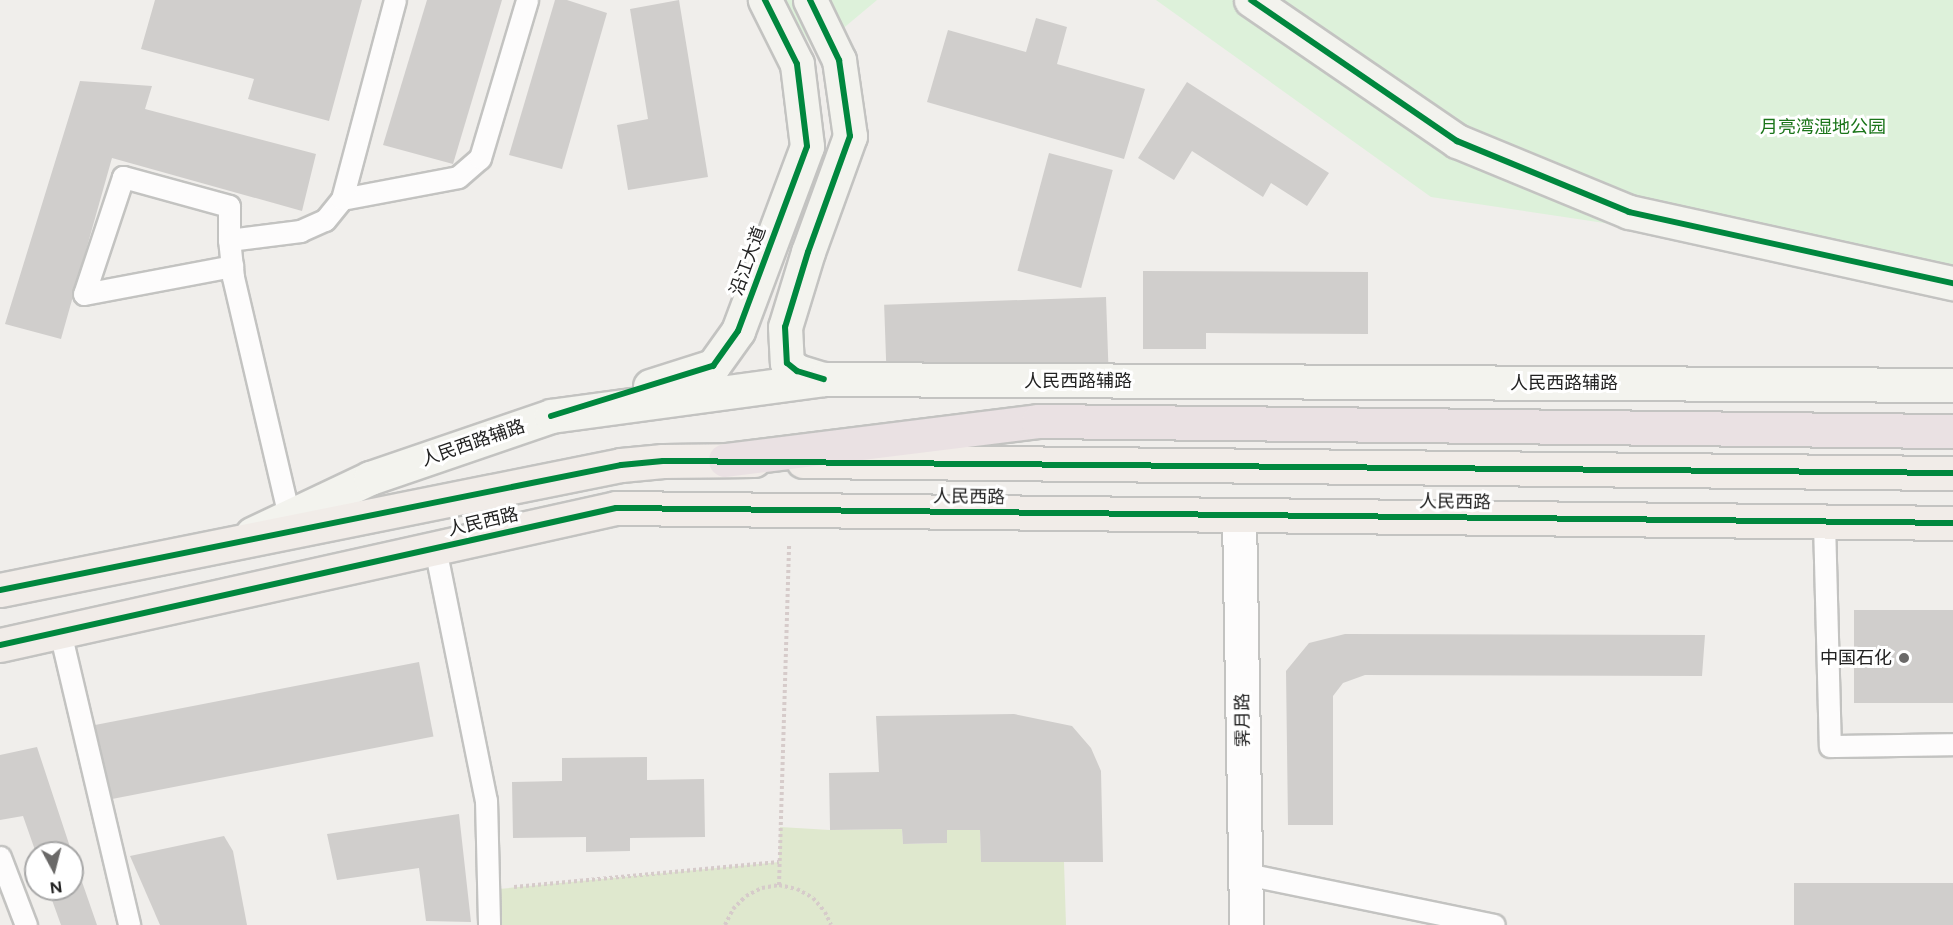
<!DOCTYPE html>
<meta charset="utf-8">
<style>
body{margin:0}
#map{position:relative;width:1953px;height:925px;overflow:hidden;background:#f0eeeb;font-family:Figtree,"Noto Sans SC",sans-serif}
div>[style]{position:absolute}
.grass>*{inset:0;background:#dfe8ce}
.park>*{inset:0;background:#ddf1da}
.building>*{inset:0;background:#d0cecc;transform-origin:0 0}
.path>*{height:4px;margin-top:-2px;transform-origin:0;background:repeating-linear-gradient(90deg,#d6cbca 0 3px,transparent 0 6px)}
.roads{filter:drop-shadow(2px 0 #c3c3c1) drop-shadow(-2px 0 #c3c3c1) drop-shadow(0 2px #c3c3c1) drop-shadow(0 -2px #c3c3c1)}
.lane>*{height:21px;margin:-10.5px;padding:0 10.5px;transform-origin:10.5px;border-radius:10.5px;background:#fdfcfc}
.street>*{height:33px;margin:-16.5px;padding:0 16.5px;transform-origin:16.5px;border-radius:16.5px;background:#fdfcfc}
.secondary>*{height:33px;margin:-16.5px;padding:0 16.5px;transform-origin:16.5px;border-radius:16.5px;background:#f3f3ee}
.primary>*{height:33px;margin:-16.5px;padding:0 16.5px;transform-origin:16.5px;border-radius:16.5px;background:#f1ece8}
.highway>*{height:33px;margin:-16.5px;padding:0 16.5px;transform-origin:16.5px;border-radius:16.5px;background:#eae1e3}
.cycleway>*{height:6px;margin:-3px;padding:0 3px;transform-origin:3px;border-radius:3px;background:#00873e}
.dots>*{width:16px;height:16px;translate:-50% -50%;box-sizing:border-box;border:3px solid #fff;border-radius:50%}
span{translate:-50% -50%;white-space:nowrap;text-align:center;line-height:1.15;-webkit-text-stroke:6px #fff;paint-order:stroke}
.park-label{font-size:18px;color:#1b751a}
.street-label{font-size:18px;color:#222}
.poi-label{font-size:18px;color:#222}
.right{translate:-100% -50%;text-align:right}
.north{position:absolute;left:24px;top:841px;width:60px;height:60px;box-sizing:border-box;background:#fff;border:2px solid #a7a7a7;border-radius:50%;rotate:173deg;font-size:16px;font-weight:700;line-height:24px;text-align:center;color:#222}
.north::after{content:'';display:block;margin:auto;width:21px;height:27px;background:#6a6968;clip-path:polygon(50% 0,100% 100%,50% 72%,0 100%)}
</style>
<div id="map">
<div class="grass">
<i style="clip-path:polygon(780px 827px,830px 830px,902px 829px,903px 844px,947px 843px,947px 830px,980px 830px,981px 862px,1064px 862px,1066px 925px,489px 925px,488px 890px,779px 862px)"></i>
</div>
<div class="park">
<i style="clip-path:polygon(783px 0,877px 0,815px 52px)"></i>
<i style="clip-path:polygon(1156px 0,1953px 0,1953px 283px,1839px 258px,1431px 197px)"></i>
</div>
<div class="building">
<i style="clip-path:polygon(155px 0,362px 0,329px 121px,248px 99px,254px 79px,141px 49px)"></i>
<i style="clip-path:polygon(427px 0,502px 0,453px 164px,383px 145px)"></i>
<i style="clip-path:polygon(555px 0,567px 0,607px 13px,562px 169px,509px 155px)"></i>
<i style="clip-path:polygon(679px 0,708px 177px,628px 190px,617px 125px,648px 119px,630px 9px)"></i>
<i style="clip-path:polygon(1036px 18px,1067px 27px,1057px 64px,1145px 89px,1124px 159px,927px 102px,948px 30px,1026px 52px)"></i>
<i style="clip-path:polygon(80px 81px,152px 86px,145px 109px,316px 154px,302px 211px,112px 158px,61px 339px,5px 324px)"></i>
<i style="clip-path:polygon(1187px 82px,1329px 173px,1307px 206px,1271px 183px,1263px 197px,1192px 151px,1174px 180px,1138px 158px)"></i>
<i style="left:1049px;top:153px;width:66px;height:122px;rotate:15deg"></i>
<i style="clip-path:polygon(1143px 271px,1368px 272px,1368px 334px,1206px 333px,1206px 349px,1143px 349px)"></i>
<i style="left:1106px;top:297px;width:69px;height:222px;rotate:88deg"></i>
<i style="left:1953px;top:610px;width:93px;height:99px;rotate:90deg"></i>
<i style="clip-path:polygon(1345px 634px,1705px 635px,1702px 676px,1365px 675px,1343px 683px,1333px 696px,1333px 825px,1288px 825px,1286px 671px,1309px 643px)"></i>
<i style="left:419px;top:662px;width:76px;height:334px;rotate:79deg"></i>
<i style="clip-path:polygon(1014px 714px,1072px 726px,1091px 748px,1101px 771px,1103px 862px,981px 862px,980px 830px,947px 830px,947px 843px,903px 844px,902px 829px,830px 830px,829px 773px,879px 772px,876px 716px)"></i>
<i style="clip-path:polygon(37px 747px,72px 853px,36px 853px,23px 816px,0 820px,0 755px)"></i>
<i style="clip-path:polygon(647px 757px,647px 780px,704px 779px,705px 837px,630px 838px,630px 851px,586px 852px,586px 837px,513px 838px,512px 782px,562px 781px,562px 758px)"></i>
<i style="clip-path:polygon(459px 814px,471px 922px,426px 921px,419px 868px,337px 880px,327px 834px)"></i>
<i style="clip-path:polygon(224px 836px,233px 851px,247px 925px,160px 925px,130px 856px)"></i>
<i style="clip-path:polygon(72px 853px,97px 925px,61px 925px,48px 889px,72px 889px)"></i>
<i style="left:1953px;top:883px;width:42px;height:159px;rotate:90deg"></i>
</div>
<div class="path">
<i style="left:779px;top:885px;width:341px;rotate:-88.3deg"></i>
<i style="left:514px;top:887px;width:266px;rotate:-5.4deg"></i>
<i style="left:725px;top:925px;width:18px;rotate:-63deg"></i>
<i style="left:733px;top:909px;width:18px;rotate:-45deg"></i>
<i style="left:746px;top:896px;width:18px;rotate:-27deg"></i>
<i style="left:762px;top:888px;width:17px;rotate:-10deg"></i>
<i style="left:779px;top:885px;width:18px;rotate:13deg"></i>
<i style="left:797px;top:889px;width:18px;rotate:29deg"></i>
<i style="left:813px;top:898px;width:18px;rotate:49deg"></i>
<i style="left:825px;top:912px;width:14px;rotate:65deg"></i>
</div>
<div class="roads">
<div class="lane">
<i style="left:342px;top:199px;width:118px;rotate:-10.7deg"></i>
<i style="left:458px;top:177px;width:29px;rotate:-41deg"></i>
<i style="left:480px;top:158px;width:165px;rotate:-73.4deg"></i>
<i style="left:229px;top:240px;width:34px;rotate:-90deg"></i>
<i style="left:229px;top:206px;width:110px;rotate:-164.7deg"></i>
<i style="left:123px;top:177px;width:123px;rotate:108.4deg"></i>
<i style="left:84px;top:294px;width:151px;rotate:-10.7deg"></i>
<i style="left:289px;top:516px;width:245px;rotate:-103.2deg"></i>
<i style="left:233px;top:277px;width:37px;rotate:-96deg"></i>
<i style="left:229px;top:240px;width:72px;rotate:-7.2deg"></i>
<i style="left:300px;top:231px;width:27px;rotate:-24deg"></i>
<i style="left:325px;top:220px;width:27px;rotate:-51deg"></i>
<i style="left:342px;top:199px;width:206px;rotate:-75.1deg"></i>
<i style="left:1824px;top:522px;width:224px;rotate:88.5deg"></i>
<i style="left:1830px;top:746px;width:123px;rotate:-0.9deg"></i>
<i style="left:435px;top:548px;width:257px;rotate:78.6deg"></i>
<i style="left:486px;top:800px;width:125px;rotate:88.6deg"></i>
<i style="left:60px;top:632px;width:301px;rotate:76.7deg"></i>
<i style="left:0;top:857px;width:73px;rotate:69.1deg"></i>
<i style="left:1246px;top:874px;width:253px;rotate:11.6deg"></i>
</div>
<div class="street">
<i style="left:1239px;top:515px;width:410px;rotate:89deg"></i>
</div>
<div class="secondary">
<i style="left:810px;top:0;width:67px;rotate:64.2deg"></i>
<i style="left:839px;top:60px;width:77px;rotate:81.8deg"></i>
<i style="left:850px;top:136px;width:123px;rotate:109.9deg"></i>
<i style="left:808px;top:252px;width:78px;rotate:107deg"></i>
<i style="left:785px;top:327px;width:36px;rotate:87deg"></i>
<i style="left:787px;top:363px;width:13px;rotate:39deg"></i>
<i style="left:797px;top:371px;width:28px;rotate:17deg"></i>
<i style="left:1251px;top:0;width:250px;rotate:34.4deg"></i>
<i style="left:1457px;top:141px;width:186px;rotate:22.4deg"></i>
<i style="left:1629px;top:212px;width:332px;rotate:12.4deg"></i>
<i style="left:650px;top:386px;width:66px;rotate:-17.6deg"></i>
<i style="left:713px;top:366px;width:43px;rotate:-54.5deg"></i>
<i style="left:738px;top:331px;width:197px;rotate:-69.5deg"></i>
<i style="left:807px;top:146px;width:83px;rotate:-97deg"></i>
<i style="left:797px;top:64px;width:72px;rotate:-116.6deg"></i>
<i style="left:252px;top:534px;width:131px;rotate:-25.4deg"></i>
<i style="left:370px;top:478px;width:191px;rotate:-18.9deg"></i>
<i style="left:551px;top:416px;width:275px;rotate:-7.7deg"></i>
<i style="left:824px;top:379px;width:1129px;rotate:0.3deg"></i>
</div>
<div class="primary">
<i style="left:803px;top:461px;width:1150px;rotate:0.6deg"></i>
<i style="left:0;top:590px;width:633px;rotate:-11.38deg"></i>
<i style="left:621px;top:465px;width:42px;rotate:-5.4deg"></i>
<i style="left:663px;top:461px;width:91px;rotate:-0.6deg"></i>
<i style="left:0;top:645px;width:631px;rotate:-12.54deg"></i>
<i style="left:616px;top:508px;width:1337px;rotate:0.64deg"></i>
</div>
<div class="highway">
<i style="left:725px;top:460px;width:315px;rotate:-7.1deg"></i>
<i style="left:1038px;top:421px;width:915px;rotate:0.63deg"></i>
</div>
</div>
<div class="cycleway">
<i style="left:810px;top:0;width:67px;rotate:64.2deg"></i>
<i style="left:839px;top:60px;width:77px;rotate:81.8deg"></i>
<i style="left:850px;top:136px;width:123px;rotate:109.9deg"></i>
<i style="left:808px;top:252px;width:78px;rotate:107deg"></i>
<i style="left:785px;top:327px;width:36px;rotate:87deg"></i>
<i style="left:787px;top:363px;width:13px;rotate:39deg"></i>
<i style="left:797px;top:371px;width:28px;rotate:17deg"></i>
<i style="left:1251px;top:0;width:250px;rotate:34.4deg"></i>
<i style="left:1457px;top:141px;width:186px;rotate:22.4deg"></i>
<i style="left:1629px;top:212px;width:332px;rotate:12.4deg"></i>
<i style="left:551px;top:416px;width:170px;rotate:-17.2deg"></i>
<i style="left:713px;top:366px;width:43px;rotate:-54.5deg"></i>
<i style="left:738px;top:331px;width:197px;rotate:-69.5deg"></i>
<i style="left:807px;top:146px;width:83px;rotate:-97deg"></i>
<i style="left:797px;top:64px;width:72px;rotate:-116.6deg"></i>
<i style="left:0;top:590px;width:633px;rotate:-11.38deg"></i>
<i style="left:621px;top:465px;width:42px;rotate:-5.4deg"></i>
<i style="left:663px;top:461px;width:1290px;rotate:0.53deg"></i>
<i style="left:0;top:645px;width:631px;rotate:-12.54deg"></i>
<i style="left:616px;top:508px;width:1337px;rotate:0.64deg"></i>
</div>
<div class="dots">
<i style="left:1904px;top:658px;background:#6a6968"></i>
</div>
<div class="park-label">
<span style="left:1823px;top:127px">月亮湾湿地公园</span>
</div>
<div class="street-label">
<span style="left:748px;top:261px;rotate:-70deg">沿江大道</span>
<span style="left:1078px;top:381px">人民西路辅路</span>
<span style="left:1564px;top:383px">人民西路辅路</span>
<span style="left:473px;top:443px;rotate:-19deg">人民西路辅路</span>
<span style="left:969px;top:497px;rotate:1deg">人民西路</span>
<span style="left:1455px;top:502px;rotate:1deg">人民西路</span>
<span style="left:483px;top:522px;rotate:-13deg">人民西路</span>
<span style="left:1243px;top:720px;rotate:-91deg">霁月路</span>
</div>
<div class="poi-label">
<span class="right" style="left:1892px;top:658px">中国石化</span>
</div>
<div class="north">N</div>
</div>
